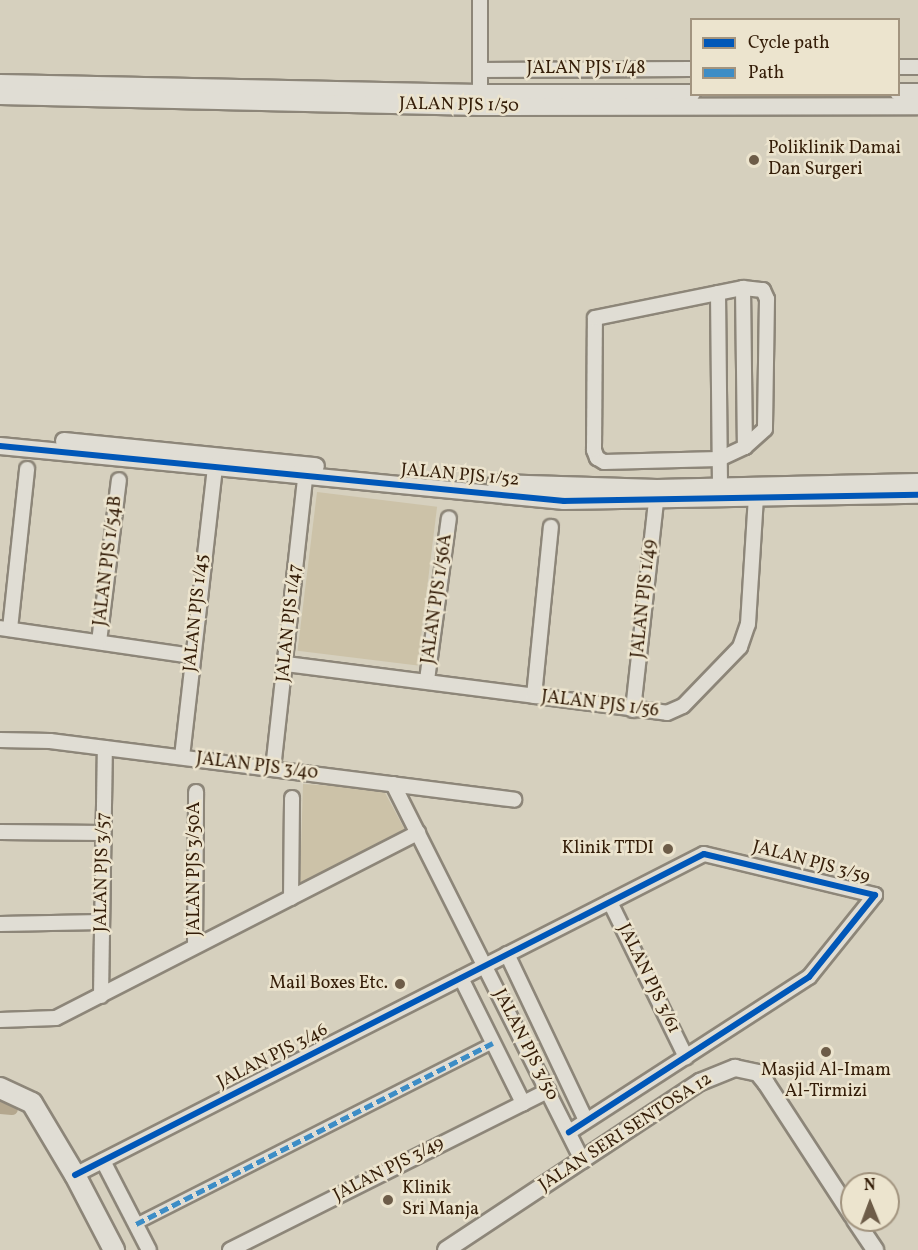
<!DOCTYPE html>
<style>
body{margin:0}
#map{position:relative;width:918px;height:1250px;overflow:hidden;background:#d6d0be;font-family:Vollkorn,serif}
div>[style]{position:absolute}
.green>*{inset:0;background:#ccc2a8;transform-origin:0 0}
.canal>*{height:12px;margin:-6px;padding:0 6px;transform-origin:6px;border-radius:6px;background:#b4a78e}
.roads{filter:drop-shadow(2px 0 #8d8679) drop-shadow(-2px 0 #8d8679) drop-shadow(0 2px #8d8679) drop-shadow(0 -2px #8d8679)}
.pedestrian>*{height:10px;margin:-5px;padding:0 5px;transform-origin:5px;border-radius:5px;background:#e0ddd4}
.minor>*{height:14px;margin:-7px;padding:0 7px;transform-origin:7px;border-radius:7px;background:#e0ddd4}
.tertiary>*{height:16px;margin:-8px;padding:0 8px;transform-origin:8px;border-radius:8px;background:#e0ddd4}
.secondary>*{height:20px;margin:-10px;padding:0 10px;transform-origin:10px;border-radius:10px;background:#e0ddd4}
.quiet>*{height:4.5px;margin-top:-2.25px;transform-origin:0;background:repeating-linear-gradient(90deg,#3d8dc6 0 9px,transparent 0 13.5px)}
.cycleway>*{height:6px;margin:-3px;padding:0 3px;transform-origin:3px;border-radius:3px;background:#0057b8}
.dots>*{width:16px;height:16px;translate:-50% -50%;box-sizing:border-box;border:3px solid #ece4ce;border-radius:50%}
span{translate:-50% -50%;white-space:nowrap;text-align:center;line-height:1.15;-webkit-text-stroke:5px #ece4ce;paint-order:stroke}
.street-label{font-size:18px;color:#341d08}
.poi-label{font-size:18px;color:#341d08}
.left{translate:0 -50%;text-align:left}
.right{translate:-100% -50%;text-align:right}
.legend{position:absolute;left:690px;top:18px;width:210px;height:78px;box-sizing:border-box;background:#ece4ce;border:2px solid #a2947f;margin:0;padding:8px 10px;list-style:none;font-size:18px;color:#341d08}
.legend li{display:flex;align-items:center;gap:12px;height:30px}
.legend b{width:30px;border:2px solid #a2947f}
.north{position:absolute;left:840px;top:1172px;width:60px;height:60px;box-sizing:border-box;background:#ece4ce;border:2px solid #a2947f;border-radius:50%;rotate:359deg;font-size:16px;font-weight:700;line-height:24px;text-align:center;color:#341d08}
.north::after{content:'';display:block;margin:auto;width:21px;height:27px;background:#6d5c48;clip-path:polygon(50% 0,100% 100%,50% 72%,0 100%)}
</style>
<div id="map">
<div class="green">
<i style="left:317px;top:492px;width:121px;height:160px;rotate:7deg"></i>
<i style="clip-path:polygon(303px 784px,383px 789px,405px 830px,300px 883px)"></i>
</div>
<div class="canal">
<i style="left:0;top:1108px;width:12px;rotate:5deg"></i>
</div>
<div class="roads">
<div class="pedestrian">
<i style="left:136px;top:1224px;width:400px;rotate:-26.9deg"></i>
</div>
<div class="minor">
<i style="left:480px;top:0;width:102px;rotate:90deg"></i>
<i style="left:898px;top:67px;width:20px"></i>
<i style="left:480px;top:70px;width:212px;rotate:-0.3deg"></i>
<i style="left:743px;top:288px;width:20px;rotate:6deg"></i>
<i style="left:763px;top:290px;width:10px;rotate:66deg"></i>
<i style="left:767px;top:299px;width:130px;rotate:90.9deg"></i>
<i style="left:765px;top:429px;width:27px;rotate:138deg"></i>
<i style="left:745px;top:447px;width:29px;rotate:155deg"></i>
<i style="left:719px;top:459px;width:115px;rotate:178.5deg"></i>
<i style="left:604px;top:462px;width:8px;rotate:-150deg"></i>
<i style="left:597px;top:458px;width:9px;rotate:-111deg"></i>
<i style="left:594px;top:450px;width:132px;rotate:-89.6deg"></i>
<i style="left:595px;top:318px;width:151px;rotate:-11.5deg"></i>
<i style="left:743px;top:288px;width:159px;rotate:89.3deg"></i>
<i style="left:718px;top:293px;width:204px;rotate:89.4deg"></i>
<i style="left:0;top:628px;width:194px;rotate:8.3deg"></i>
<i style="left:10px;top:629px;width:161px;rotate:-83.9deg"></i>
<i style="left:99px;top:642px;width:163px;rotate:-83deg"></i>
<i style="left:286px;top:664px;width:384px;rotate:7.3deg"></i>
<i style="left:667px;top:713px;width:17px;rotate:-24deg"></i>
<i style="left:683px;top:706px;width:82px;rotate:-46deg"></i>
<i style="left:740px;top:647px;width:24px;rotate:-71deg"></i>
<i style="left:748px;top:624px;width:126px;rotate:-86.4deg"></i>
<i style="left:427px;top:680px;width:163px;rotate:-82.3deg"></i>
<i style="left:534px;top:696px;width:170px;rotate:-84.3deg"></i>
<i style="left:633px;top:710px;width:220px;rotate:-83.7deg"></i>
<i style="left:0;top:740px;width:50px;rotate:1.1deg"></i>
<i style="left:50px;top:741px;width:468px;rotate:7.2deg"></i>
<i style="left:182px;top:757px;width:291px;rotate:-83.5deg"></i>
<i style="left:273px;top:769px;width:294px;rotate:-83.7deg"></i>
<i style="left:393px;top:784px;width:422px;rotate:63.3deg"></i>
<i style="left:0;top:832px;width:103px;rotate:0.6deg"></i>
<i style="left:291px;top:898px;width:100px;rotate:-89.4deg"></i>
<i style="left:610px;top:902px;width:173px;rotate:63.9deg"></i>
<i style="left:0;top:924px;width:102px;rotate:-1.1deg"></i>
<i style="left:195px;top:946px;width:154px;rotate:-89.6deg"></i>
<i style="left:507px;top:954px;width:184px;rotate:64.6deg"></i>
<i style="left:461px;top:978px;width:140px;rotate:63.6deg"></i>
<i style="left:101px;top:996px;width:248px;rotate:-89.1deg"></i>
<i style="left:0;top:1020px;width:56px;rotate:-2deg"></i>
<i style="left:56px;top:1018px;width:407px;rotate:-27.1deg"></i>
<i style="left:103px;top:1161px;width:100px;rotate:62.7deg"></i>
<i style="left:75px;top:1175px;width:706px;rotate:-27.04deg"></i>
<i style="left:704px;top:854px;width:176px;rotate:13.5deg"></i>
<i style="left:875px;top:895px;width:105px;rotate:128.8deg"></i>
<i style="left:809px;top:977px;width:286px;rotate:147.1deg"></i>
<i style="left:230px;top:1250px;width:356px;rotate:-26.6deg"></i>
</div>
<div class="tertiary">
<i style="left:0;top:83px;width:480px;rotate:1.2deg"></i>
<i style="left:480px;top:93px;width:212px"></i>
<i style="left:898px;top:92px;width:20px"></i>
<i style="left:0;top:96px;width:480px;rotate:1.3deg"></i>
<i style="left:480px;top:107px;width:438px;rotate:-0.1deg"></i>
<i style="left:64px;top:441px;width:253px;rotate:5.7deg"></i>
<i style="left:0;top:446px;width:567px;rotate:5.57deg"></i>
<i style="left:564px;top:501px;width:354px;rotate:-1deg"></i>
<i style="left:496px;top:483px;width:161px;rotate:1.8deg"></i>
<i style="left:657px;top:488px;width:261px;rotate:-1.3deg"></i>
<i style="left:855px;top:1220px;width:36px;rotate:56deg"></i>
<i style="left:446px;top:1250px;width:305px;rotate:-33.5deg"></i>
<i style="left:700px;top:1082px;width:38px;rotate:-22deg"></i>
<i style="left:735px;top:1068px;width:24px;rotate:12deg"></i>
<i style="left:758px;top:1073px;width:13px;rotate:51deg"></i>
<i style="left:766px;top:1083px;width:158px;rotate:56.9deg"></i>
</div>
<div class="secondary">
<i style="left:0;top:1088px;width:35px;rotate:25deg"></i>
<i style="left:32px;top:1103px;width:84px;rotate:59.2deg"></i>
<i style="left:75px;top:1175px;width:85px;rotate:62.5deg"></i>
</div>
</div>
<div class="quiet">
<i style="left:136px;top:1224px;width:400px;rotate:-26.9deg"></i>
</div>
<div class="cycleway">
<i style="left:0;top:446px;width:567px;rotate:5.57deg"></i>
<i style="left:564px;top:501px;width:354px;rotate:-1deg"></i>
<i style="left:75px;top:1175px;width:706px;rotate:-27.04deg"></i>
<i style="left:704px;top:854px;width:176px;rotate:13.5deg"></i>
<i style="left:875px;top:895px;width:105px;rotate:128.8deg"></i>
<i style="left:809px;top:977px;width:286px;rotate:147.1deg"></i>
</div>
<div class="dots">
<i style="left:754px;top:160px;background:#6d5c48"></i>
<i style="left:668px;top:849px;background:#6d5c48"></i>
<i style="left:400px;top:984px;background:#6d5c48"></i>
<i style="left:826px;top:1052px;background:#6d5c48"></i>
<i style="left:388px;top:1200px;background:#6d5c48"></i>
</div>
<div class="street-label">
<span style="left:586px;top:69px">JALAN PJS 1/48</span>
<span style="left:459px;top:106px;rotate:1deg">JALAN PJS 1/50</span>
<span style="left:460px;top:476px;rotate:5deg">JALAN PJS 1/52</span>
<span style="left:109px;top:561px;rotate:-83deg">JALAN PJS 1/54B</span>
<span style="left:438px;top:599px;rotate:-82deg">JALAN PJS 1/56A</span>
<span style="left:645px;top:599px;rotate:-84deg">JALAN PJS 1/49</span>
<span style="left:197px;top:613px;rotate:-84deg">JALAN PJS 1/45</span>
<span style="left:290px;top:623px;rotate:-84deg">JALAN PJS 1/47</span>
<span style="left:600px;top:705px;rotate:7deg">JALAN PJS 1/56</span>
<span style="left:257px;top:767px;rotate:7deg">JALAN PJS 3/40</span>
<span style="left:811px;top:863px;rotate:15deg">JALAN PJS 3/59</span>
<span style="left:195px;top:869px;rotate:-90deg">JALAN PJS 3/50A</span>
<span style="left:103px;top:872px;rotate:-89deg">JALAN PJS 3/57</span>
<span style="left:648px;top:979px;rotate:64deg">JALAN PJS 3/61</span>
<span style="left:525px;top:1045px;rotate:63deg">JALAN PJS 3/50</span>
<span style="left:273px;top:1057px;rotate:-27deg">JALAN PJS 3/46</span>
<span style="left:626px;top:1133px;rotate:-33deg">JALAN SERI SENTOSA 12</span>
<span style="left:389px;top:1170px;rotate:-27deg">JALAN PJS 3/49</span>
</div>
<div class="poi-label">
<span class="left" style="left:768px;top:160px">Poliklinik Damai<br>Dan Surgeri</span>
<span class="right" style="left:654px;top:849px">Klinik TTDI</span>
<span class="right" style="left:388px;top:984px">Mail Boxes Etc.</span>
<span style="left:826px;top:1082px">Masjid Al-Imam<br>Al-Tirmizi</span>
<span class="left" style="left:402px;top:1200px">Klinik<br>Sri Manja</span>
</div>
<ul class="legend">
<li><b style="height:8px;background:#0057b8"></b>Cycle path</li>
<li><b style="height:8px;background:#3d8dc6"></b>Path</li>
</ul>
<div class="north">N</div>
</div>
